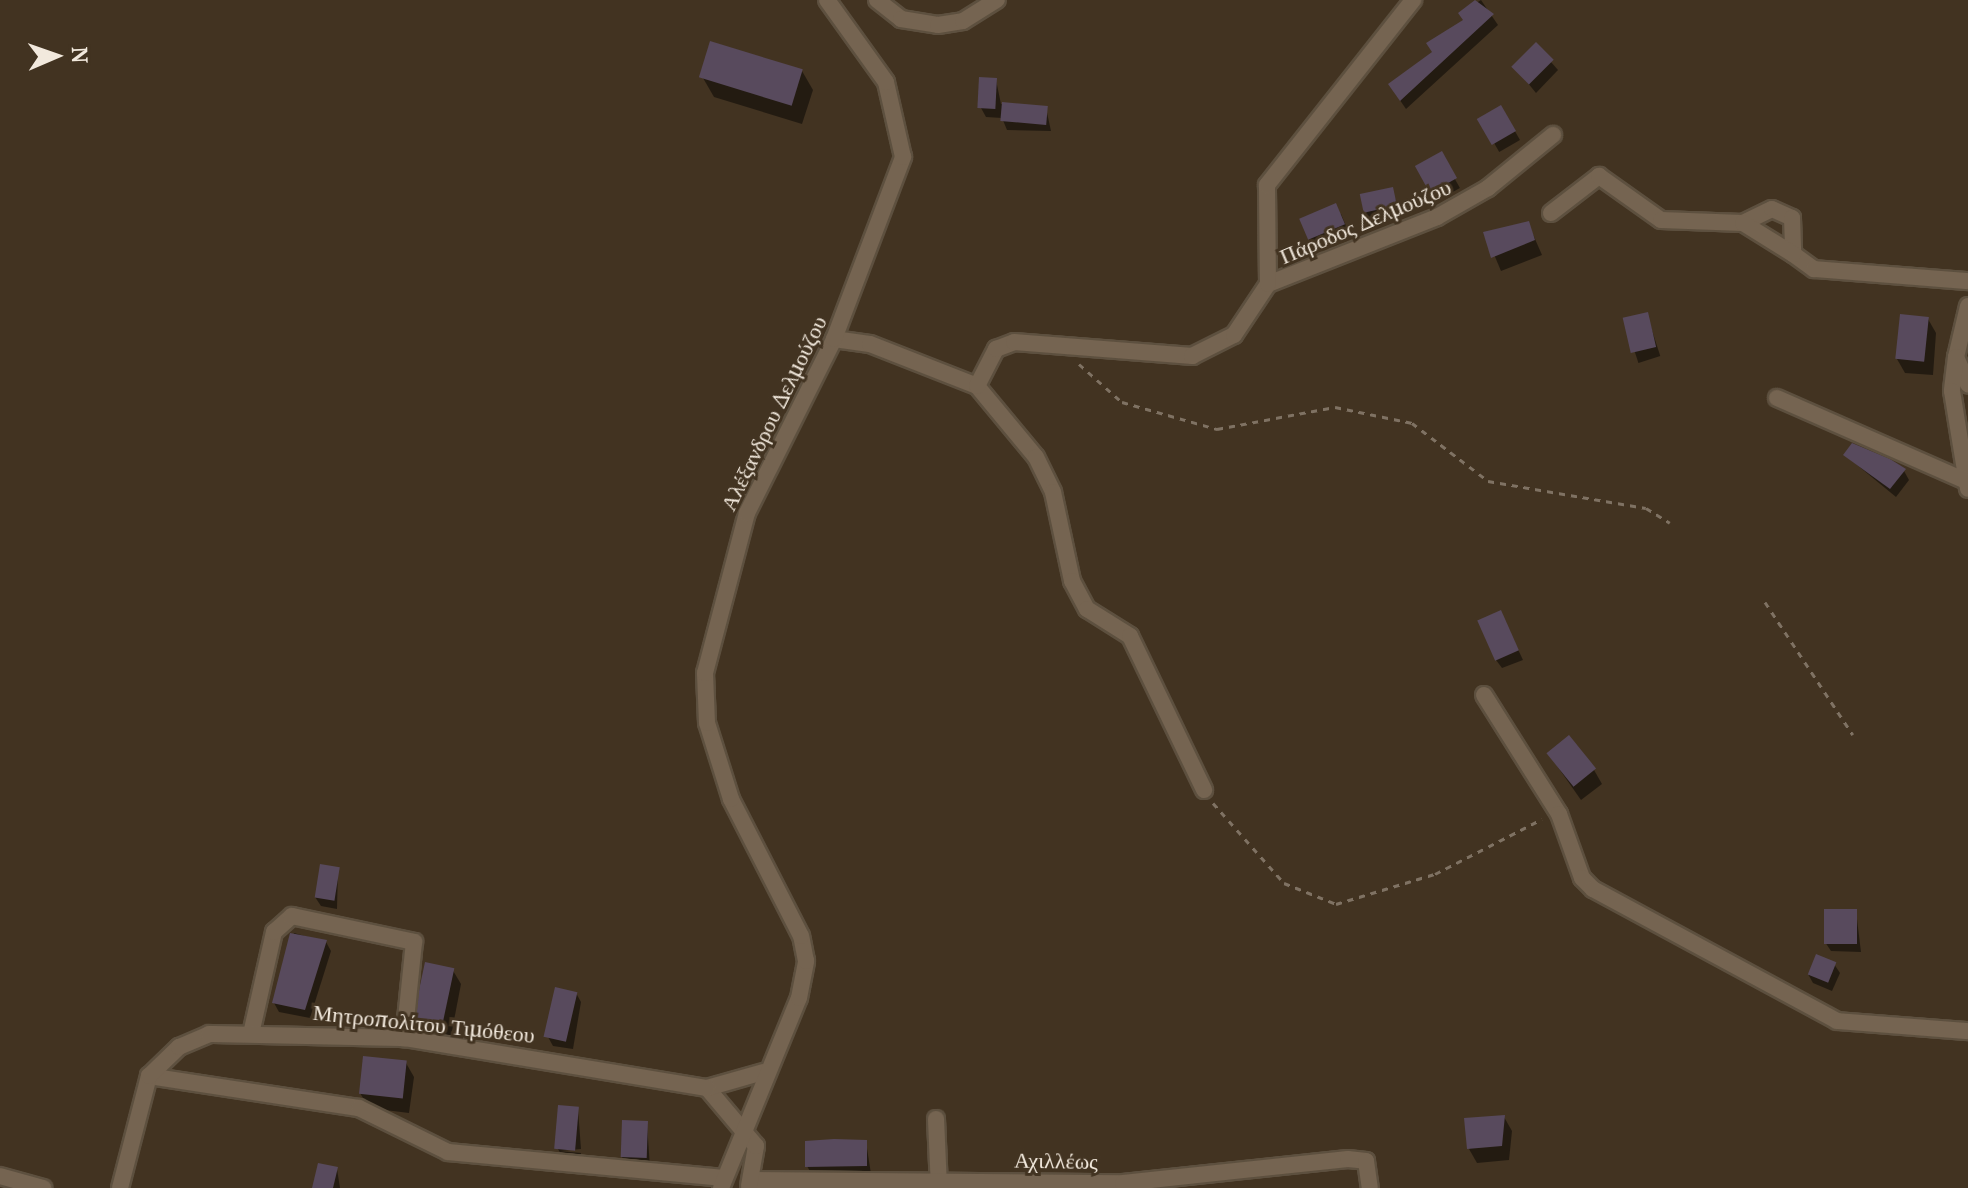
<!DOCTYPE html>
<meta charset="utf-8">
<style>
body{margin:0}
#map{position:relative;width:1968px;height:1188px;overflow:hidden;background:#423321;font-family:"PT Serif",serif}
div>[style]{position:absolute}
.shadow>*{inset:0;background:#0007;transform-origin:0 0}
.building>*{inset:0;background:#584a5d;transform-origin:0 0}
.path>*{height:3px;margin-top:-1.5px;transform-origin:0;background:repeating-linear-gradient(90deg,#7f7263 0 6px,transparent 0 12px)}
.roads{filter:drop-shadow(2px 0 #5d503f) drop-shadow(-2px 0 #5d503f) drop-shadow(0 2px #5d503f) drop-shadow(0 -2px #5d503f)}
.minor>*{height:16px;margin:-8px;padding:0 8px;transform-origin:8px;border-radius:8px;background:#756451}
span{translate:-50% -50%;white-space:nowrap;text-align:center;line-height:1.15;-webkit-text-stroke:6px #423321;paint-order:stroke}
.street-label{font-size:22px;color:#f2e9dd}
.north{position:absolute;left:16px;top:16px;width:80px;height:80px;-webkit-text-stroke:6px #423321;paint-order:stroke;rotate:88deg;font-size:22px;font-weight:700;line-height:32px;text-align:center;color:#f2e9dd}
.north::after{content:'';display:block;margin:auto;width:28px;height:36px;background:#f2e9dd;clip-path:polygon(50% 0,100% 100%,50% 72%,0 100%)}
</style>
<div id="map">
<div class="shadow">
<i style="clip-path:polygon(1481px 0,1498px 25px,1406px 109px,1395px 93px,1465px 21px,1460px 13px)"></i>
<i style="clip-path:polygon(1536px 45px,1558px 70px,1536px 93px,1515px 67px)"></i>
<i style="clip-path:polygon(802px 71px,813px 90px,802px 124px,714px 97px,703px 78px)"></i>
<i style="clip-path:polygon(996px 80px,1001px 104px,1046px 108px,1051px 131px,1007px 130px,1002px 118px,986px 117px,981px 108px)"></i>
<i style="left:1501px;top:107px;width:38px;height:24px;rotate:60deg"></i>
<i style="left:1441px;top:154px;width:39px;height:26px;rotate:61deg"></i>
<i style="clip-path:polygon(1392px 190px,1401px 215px,1371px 221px,1366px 213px)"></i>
<i style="clip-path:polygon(1341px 214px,1349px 233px,1314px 248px,1309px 239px)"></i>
<i style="clip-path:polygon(1528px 223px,1542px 255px,1501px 271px,1485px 233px)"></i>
<i style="left:1647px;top:315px;width:43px;height:23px;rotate:72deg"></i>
<i style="clip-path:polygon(1928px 319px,1936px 333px,1933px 375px,1905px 373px,1897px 359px)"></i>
<i style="clip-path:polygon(1845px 455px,1904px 471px,1909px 480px,1896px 497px)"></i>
<i style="clip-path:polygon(1505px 622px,1523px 660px,1502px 668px,1496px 660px)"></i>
<i style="clip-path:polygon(1548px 753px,1594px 770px,1602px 784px,1581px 800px)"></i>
<i style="clip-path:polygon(338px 869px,337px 909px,321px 906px,315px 897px)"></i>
<i style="clip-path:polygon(1856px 911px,1861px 952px,1831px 951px,1825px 942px)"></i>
<i style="clip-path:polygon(294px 933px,326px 942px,331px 951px,310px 1018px,279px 1012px,274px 1003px)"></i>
<i style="clip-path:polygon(1834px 964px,1840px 973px,1832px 991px,1813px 983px,1808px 974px)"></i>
<i style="clip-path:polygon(452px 969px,461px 984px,451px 1036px,427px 1032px,419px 1018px)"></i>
<i style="clip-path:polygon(576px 993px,581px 1002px,573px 1049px,553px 1046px,548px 1037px)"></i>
<i style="clip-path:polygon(406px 1063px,414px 1077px,409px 1113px,369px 1108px,360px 1093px)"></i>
<i style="clip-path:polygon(578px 1109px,581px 1149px,560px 1151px,581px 1153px,581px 1159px,563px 1158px,558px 1149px)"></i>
<i style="clip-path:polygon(1504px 1117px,1512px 1131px,1509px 1160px,1477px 1163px,1469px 1149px)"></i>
<i style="clip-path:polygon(647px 1123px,650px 1168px,627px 1166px,622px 1157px)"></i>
<i style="clip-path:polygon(866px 1142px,871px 1174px,812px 1175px,807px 1166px)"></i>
<i style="clip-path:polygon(337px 1169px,340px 1188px,315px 1188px)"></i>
</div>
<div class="building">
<i style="clip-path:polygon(1475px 0,1494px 14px,1400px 101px,1388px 84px,1432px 52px,1426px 43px,1463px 20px,1458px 13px)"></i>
<i style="left:710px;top:41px;width:97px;height:38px;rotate:17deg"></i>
<i style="left:1536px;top:42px;width:25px;height:35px;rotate:45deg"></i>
<i style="left:979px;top:77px;width:18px;height:31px;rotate:3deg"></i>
<i style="left:1002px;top:102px;width:46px;height:19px;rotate:5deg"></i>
<i style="left:1501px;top:105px;width:30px;height:28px;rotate:60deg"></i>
<i style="left:1442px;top:151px;width:31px;height:31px;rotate:61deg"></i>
<i style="left:1393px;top:187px;width:19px;height:34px;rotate:78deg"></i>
<i style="left:1336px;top:203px;width:23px;height:40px;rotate:67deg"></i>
<i style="clip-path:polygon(1529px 221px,1535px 240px,1491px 258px,1483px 232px)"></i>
<i style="left:1648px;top:312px;width:36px;height:26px;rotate:77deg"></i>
<i style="left:1900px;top:314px;width:29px;height:45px;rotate:6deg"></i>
<i style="clip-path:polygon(1852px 443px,1890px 459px,1906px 469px,1890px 489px,1843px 455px)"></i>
<i style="left:1501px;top:610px;width:44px;height:26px;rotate:66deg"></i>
<i style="left:1569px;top:735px;width:43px;height:29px;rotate:51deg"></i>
<i style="left:320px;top:864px;width:20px;height:34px;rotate:9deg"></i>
<i style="left:1857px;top:909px;width:35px;height:33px;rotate:90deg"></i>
<i style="clip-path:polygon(290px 933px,327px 940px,305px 1010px,272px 1003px)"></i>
<i style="left:1816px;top:954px;width:22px;height:22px;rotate:22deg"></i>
<i style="left:425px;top:962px;width:30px;height:57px;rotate:12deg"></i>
<i style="left:555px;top:987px;width:23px;height:51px;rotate:13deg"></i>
<i style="left:363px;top:1056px;width:44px;height:38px;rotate:6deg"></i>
<i style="left:558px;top:1105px;width:21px;height:44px;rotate:5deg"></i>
<i style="clip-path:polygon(1505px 1115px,1502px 1146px,1467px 1149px,1464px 1118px)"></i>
<i style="left:622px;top:1120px;width:26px;height:37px;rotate:2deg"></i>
<i style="clip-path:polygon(834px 1139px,867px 1140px,867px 1166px,805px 1167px,805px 1141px)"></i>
<i style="clip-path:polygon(318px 1163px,338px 1167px,333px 1188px,312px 1188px)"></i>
</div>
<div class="path">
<i style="left:1079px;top:364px;width:57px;rotate:41.5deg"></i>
<i style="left:1122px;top:402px;width:99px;rotate:15.9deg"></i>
<i style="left:1217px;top:429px;width:120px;rotate:-10.6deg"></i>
<i style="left:1335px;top:407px;width:79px;rotate:11.7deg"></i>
<i style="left:1412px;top:423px;width:96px;rotate:37.3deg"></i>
<i style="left:1488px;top:481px;width:160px;rotate:9.7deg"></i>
<i style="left:1646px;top:508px;width:28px;rotate:32deg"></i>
<i style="left:1765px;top:602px;width:159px;rotate:56.5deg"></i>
<i style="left:1213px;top:803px;width:107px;rotate:48.4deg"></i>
<i style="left:1284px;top:883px;width:56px;rotate:22deg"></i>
<i style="left:1336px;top:904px;width:103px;rotate:-16.9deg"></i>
<i style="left:1435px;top:874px;width:120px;rotate:-27.2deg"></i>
</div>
<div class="roads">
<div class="minor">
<i style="left:877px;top:0;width:31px;rotate:38deg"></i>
<i style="left:901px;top:19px;width:37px;rotate:9deg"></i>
<i style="left:938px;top:25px;width:25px;rotate:-9deg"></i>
<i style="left:963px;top:21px;width:40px;rotate:-32deg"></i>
<i style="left:1551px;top:213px;width:61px;rotate:-37.6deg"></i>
<i style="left:1599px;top:176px;width:76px;rotate:35.4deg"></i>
<i style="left:1661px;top:220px;width:82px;rotate:2.1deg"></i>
<i style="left:1743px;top:223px;width:32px;rotate:-26deg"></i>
<i style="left:1772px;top:209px;width:22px;rotate:24deg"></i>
<i style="left:1792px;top:218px;width:36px;rotate:88deg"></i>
<i style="left:1793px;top:254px;width:26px;rotate:36deg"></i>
<i style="left:1814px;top:269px;width:154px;rotate:4.5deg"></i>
<i style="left:1743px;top:223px;width:59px;rotate:31.8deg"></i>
<i style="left:1268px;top:284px;width:182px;rotate:-21.6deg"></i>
<i style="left:1437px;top:217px;width:59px;rotate:-29.6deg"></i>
<i style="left:1488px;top:188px;width:84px;rotate:-39.2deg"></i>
<i style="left:1968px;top:306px;width:52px;rotate:103.2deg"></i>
<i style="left:1956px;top:357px;width:30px;rotate:66deg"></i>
<i style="left:834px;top:339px;width:36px;rotate:8deg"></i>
<i style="left:870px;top:344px;width:115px;rotate:21.4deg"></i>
<i style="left:977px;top:386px;width:92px;rotate:50.3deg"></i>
<i style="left:1036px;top:457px;width:39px;rotate:64deg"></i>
<i style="left:1053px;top:492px;width:91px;rotate:77.9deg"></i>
<i style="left:1072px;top:581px;width:32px;rotate:62deg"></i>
<i style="left:1087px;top:609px;width:51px;rotate:32.1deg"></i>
<i style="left:1130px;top:636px;width:171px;rotate:64.3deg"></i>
<i style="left:1956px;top:357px;width:34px;rotate:97deg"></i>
<i style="left:1952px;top:391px;width:99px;rotate:80.7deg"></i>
<i style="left:977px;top:386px;width:42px;rotate:-62.8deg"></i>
<i style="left:996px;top:349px;width:19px;rotate:-21deg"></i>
<i style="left:1014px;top:342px;width:179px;rotate:4.5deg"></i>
<i style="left:1192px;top:356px;width:47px;rotate:-26.6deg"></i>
<i style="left:1234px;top:335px;width:61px;rotate:-56.3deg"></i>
<i style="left:1268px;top:284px;width:99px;rotate:-90.6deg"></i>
<i style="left:1267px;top:185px;width:236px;rotate:-51.7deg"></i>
<i style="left:1777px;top:398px;width:204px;rotate:23.7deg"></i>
<i style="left:1484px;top:695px;width:141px;rotate:57.8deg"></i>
<i style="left:1559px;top:814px;width:68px;rotate:70.2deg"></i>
<i style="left:1582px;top:878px;width:16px;rotate:45deg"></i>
<i style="left:1593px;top:889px;width:277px;rotate:28.4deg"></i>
<i style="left:1837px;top:1021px;width:131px;rotate:4.4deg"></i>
<i style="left:251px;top:1034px;width:105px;rotate:-77.3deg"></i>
<i style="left:274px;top:932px;width:24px;rotate:-42deg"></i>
<i style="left:292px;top:916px;width:125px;rotate:12deg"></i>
<i style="left:414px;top:942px;width:97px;rotate:95.9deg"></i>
<i style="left:149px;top:1076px;width:212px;rotate:8.7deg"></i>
<i style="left:359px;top:1108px;width:99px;rotate:26.3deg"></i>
<i style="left:448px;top:1152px;width:277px;rotate:5.4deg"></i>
<i style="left:936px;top:1119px;width:69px;rotate:87.5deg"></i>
<i style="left:0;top:1176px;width:45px;rotate:15.6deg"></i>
<i style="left:751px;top:1180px;width:372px;rotate:0.5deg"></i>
<i style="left:1123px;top:1183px;width:226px;rotate:-6.1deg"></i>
<i style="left:1348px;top:1159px;width:18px;rotate:6deg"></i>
<i style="left:1366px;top:1161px;width:27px;rotate:82deg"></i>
<i style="left:749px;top:1186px;width:41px;rotate:-80.1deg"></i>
<i style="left:756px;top:1146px;width:76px;rotate:-130.2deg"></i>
<i style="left:707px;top:1088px;width:58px;rotate:-15.9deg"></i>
<i style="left:120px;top:1188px;width:116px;rotate:-75.5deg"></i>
<i style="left:149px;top:1076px;width:42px;rotate:-44deg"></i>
<i style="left:179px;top:1047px;width:33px;rotate:-23deg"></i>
<i style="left:209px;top:1034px;width:195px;rotate:1.2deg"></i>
<i style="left:404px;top:1038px;width:307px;rotate:9.4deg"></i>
<i style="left:721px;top:1188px;width:205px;rotate:-67.7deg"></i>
<i style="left:799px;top:998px;width:38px;rotate:-79deg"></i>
<i style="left:806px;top:961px;width:25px;rotate:-101deg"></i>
<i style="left:801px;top:936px;width:154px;rotate:-117.1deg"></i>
<i style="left:731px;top:799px;width:80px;rotate:-107.5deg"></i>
<i style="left:707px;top:723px;width:50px;rotate:-92.3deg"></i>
<i style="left:705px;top:673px;width:165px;rotate:-75.3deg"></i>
<i style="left:747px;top:513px;width:195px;rotate:-63.4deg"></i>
<i style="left:834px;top:339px;width:195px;rotate:-69.2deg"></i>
<i style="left:903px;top:157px;width:77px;rotate:-102.8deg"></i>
<i style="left:886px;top:82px;width:101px;rotate:-125.7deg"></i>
</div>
</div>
<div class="street-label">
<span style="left:1365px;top:221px;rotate:-23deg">Πάροδος Δελμούζου</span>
<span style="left:773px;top:413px;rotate:-64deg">Αλέξανδρου Δελμούζου</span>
<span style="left:424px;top:1023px;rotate:6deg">Μητροπολίτου Τιμόθεου</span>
<span style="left:1056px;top:1160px;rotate:1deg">Αχιλλέως</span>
</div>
<div class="north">N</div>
</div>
